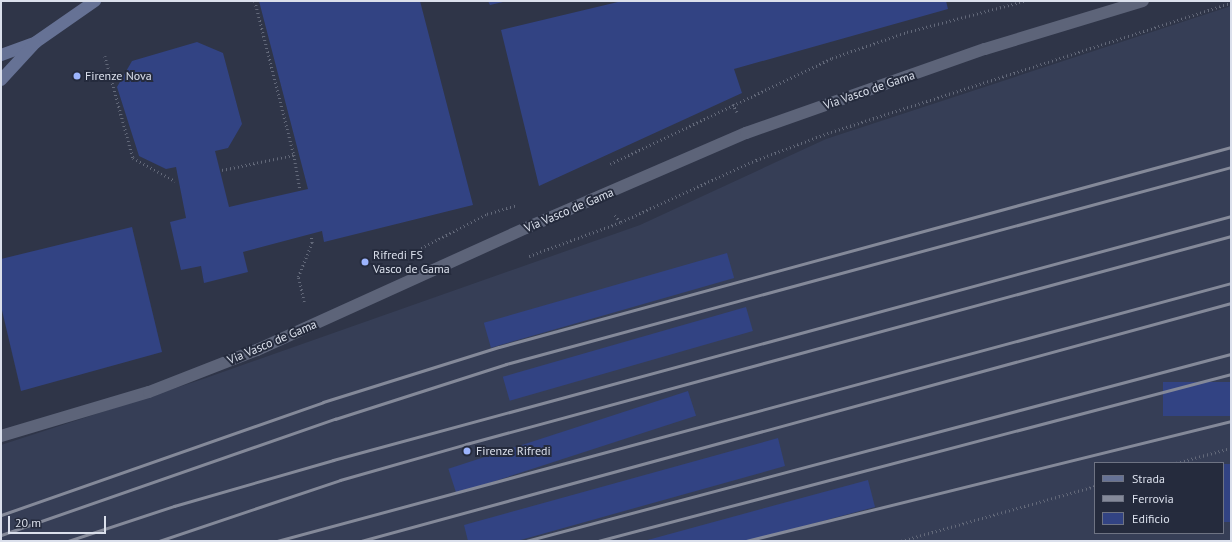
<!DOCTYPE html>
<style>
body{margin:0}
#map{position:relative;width:1232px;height:542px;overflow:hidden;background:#2f3548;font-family:"PT Sans",sans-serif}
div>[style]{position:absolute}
.built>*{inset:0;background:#363e56}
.building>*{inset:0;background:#324383;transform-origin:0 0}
.path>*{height:2.5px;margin-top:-1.25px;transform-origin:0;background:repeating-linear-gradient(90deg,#63697a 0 1px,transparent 0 4px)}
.street>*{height:12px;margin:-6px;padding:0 6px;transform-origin:6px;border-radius:6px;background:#5d6479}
.secondary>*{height:12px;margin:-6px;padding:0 6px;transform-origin:6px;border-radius:6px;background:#667295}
.rail>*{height:3px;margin:-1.5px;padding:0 1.5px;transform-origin:1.5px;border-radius:1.5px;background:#848999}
.dots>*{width:11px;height:11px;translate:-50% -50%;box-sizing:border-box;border:2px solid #252b3d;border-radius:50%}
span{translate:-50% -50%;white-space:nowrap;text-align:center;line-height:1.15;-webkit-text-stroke:4px #252b3d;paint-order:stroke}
.poi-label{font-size:12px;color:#dbe0ec}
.left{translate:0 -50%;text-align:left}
.street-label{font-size:12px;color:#dbe0ec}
.frame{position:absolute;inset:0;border:2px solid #dbe0ec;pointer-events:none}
.legend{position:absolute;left:1094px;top:462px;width:130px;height:72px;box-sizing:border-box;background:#252b3d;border:1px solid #6e7383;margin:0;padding:5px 7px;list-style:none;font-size:12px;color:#dbe0ec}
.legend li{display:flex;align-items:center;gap:8px;height:20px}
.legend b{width:20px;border:1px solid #6e7383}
.scale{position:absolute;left:8px;top:516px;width:98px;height:18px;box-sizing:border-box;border:2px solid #dbe0ec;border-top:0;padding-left:5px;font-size:12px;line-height:14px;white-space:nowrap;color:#dbe0ec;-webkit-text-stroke:3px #252b3d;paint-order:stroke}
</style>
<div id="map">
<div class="built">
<i style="clip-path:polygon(evenodd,1231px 6px,1231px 541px,1px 541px,1px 445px,203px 379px,640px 225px,826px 139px,1231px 6px,1095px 463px,1223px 463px,1223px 533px,1095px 533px,1095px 463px)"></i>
</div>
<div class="building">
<i style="clip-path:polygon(259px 1px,420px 1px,473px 205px,324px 242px,322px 231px,243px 252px,248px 272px,204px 283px,201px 266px,181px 270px,170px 222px,186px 218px,176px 167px,166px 169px,139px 156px,117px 87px,132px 61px,197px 42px,223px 53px,242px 124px,228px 148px,215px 151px,229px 207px,308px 189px)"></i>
<i style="clip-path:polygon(488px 1px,503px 1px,503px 2px,490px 5px)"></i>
<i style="clip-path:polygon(622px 1px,946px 1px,948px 9px,734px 69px,742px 93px,539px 186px,501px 30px)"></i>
<i style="clip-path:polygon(132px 227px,162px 352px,21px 391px,1px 306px,1px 259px)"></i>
<i style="left:727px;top:253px;width:26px;height:253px;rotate:74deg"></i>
<i style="left:746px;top:307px;width:25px;height:253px;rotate:74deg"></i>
<i style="left:1231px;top:382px;width:34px;height:68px;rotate:90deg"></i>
<i style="left:688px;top:391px;width:26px;height:252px;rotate:72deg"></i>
<i style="clip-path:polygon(778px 438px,785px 466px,517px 541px,468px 541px,464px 525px)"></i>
<i style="left:1231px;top:464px;width:58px;height:8px;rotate:90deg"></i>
<i style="clip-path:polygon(868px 480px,875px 507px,748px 541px,644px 541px)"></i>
</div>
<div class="path">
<i style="left:255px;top:1px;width:159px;rotate:75.8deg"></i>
<i style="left:294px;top:155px;width:34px;rotate:80deg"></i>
<i style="left:105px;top:56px;width:106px;rotate:74.6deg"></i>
<i style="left:133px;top:158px;width:48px;rotate:28.7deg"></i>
<i style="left:733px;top:104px;width:9px;rotate:63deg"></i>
<i style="left:610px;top:164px;width:246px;rotate:-25.5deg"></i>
<i style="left:832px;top:58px;width:79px;rotate:-19.1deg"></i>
<i style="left:907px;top:32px;width:121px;rotate:-14.8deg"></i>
<i style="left:222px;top:170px;width:74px;rotate:-11.8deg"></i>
<i style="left:615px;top:215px;width:9px;rotate:49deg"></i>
<i style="left:421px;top:248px;width:74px;rotate:-27.3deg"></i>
<i style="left:487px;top:214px;width:30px;rotate:-17deg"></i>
<i style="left:529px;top:256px;width:98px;rotate:-20.3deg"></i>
<i style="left:621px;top:222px;width:149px;rotate:-24.7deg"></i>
<i style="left:756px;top:160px;width:80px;rotate:-20.5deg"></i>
<i style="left:831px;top:132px;width:420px;rotate:-17.9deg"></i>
<i style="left:304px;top:302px;width:26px;rotate:-103deg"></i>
<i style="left:298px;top:277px;width:37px;rotate:-68deg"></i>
<i style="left:312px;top:243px;width:6px;rotate:-99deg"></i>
<i style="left:1176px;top:463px;width:57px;rotate:-15.3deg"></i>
<i style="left:901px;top:541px;width:202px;rotate:-15.8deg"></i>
</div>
<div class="street">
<i style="left:1px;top:436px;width:154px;rotate:-16.6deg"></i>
<i style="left:149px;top:392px;width:116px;rotate:-21.3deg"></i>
<i style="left:257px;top:350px;width:295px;rotate:-24.4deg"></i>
<i style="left:526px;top:228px;width:240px;rotate:-23.4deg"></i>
<i style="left:746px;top:133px;width:253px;rotate:-19.4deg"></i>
<i style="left:985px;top:49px;width:165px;rotate:-16.9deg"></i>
</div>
<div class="secondary">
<i style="left:1px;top:55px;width:37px;rotate:-20deg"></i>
<i style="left:36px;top:42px;width:72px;rotate:-34.8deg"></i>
<i style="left:1px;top:80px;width:50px;rotate:-47.4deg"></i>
</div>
<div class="rail">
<i style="left:1px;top:515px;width:341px;rotate:-19.3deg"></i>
<i style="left:323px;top:402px;width:184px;rotate:-17.4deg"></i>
<i style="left:499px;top:347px;width:759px;rotate:-15.28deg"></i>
<i style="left:1px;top:535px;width:354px;rotate:-19.2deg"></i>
<i style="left:335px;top:419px;width:180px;rotate:-17.8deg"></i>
<i style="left:506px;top:364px;width:751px;rotate:-15.2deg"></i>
<i style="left:68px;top:541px;width:112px;rotate:-18.3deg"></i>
<i style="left:174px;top:506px;width:166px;rotate:-16.1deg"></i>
<i style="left:333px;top:460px;width:931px;rotate:-15.2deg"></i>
<i style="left:159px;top:541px;width:191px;rotate:-18.6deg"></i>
<i style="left:340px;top:480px;width:131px;rotate:-15.9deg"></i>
<i style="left:466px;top:444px;width:793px;rotate:-15.21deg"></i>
<i style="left:277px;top:541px;width:988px;rotate:-15.13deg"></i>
<i style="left:361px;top:541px;width:902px;rotate:-15.3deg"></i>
<i style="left:526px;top:541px;width:729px;rotate:-14.86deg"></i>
<i style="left:598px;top:541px;width:655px;rotate:-14.78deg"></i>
<i style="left:746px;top:541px;width:500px;rotate:-13.9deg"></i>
</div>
<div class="dots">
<i style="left:77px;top:76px;background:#9cb4fd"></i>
<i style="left:365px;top:262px;background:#9cb4fd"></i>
<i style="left:467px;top:451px;background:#9cb4fd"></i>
</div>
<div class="poi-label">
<span class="left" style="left:85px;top:76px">Firenze Nova</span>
<span class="left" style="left:373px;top:262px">Rifredi FS<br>Vasco de Gama</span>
<span class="left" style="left:476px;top:451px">Firenze Rifredi</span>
</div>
<div class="street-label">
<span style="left:869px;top:90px;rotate:-19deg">Via Vasco de Gama</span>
<span style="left:569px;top:210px;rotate:-23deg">Via Vasco de Gama</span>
<span style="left:272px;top:342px;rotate:-23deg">Via Vasco de Gama</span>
</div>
<div class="frame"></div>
<ul class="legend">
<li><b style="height:5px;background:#667295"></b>Strada</li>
<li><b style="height:5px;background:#848999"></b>Ferrovia</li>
<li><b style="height:11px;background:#324383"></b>Edificio</li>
</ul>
<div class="scale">20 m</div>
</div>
